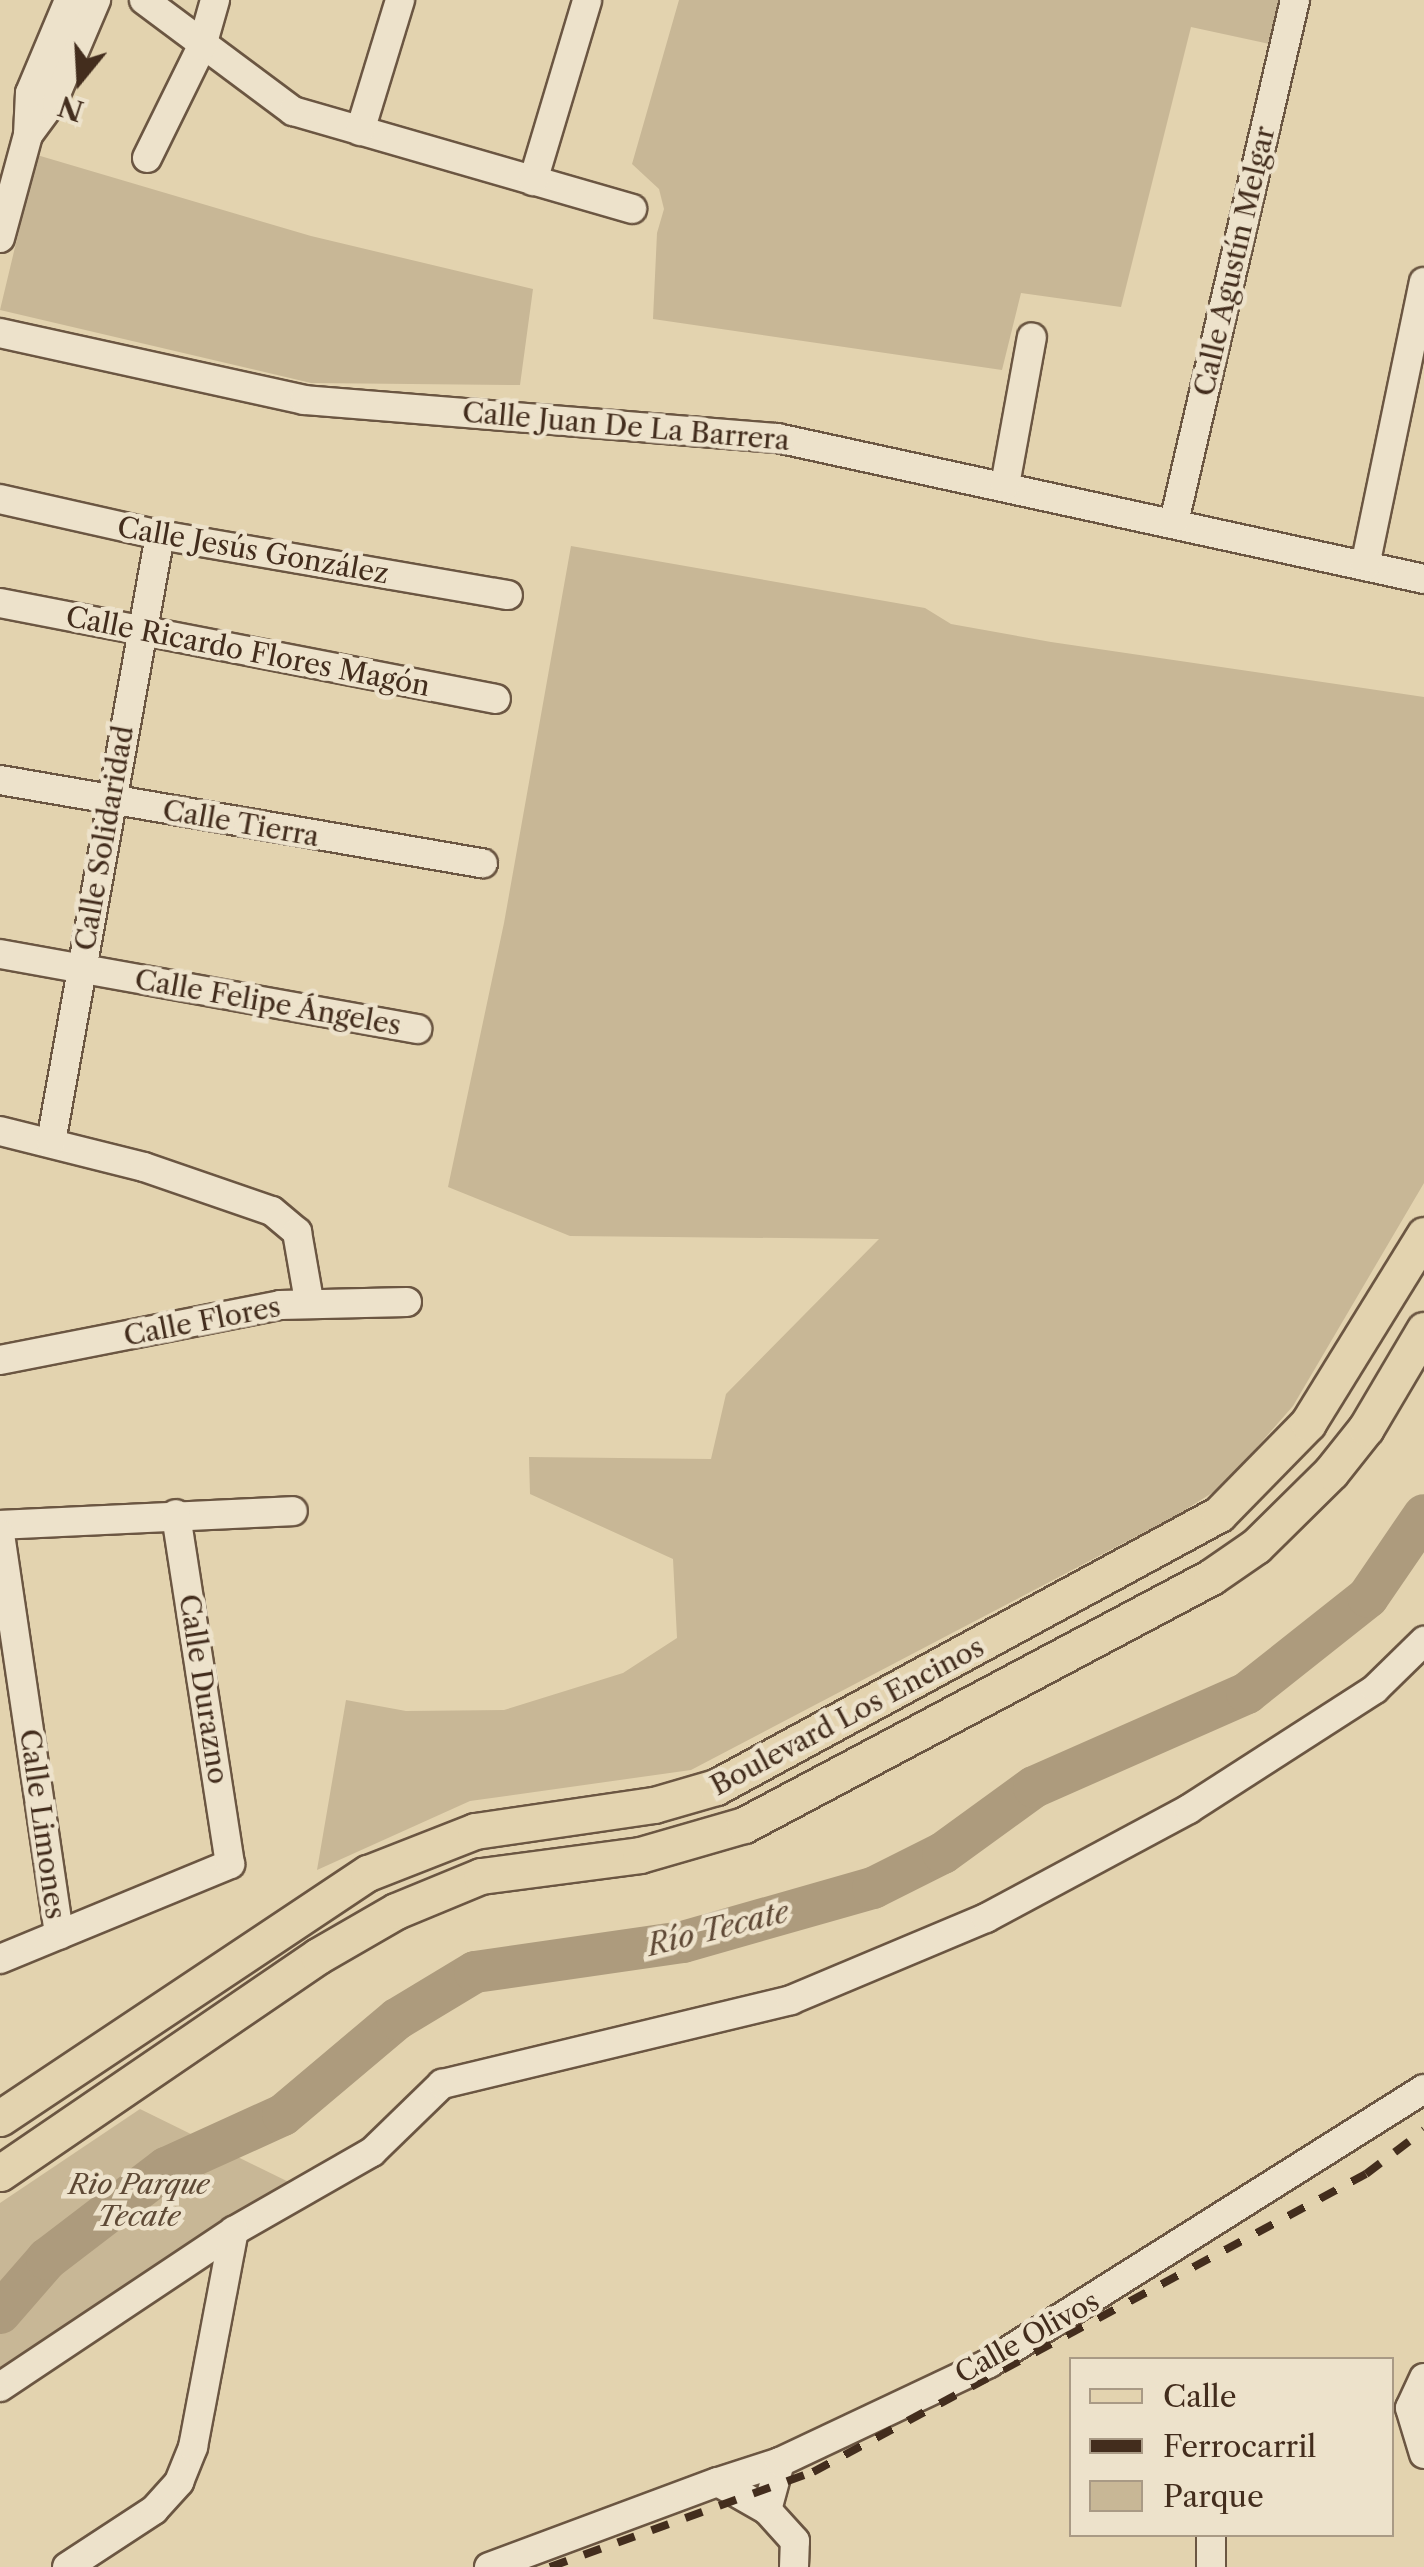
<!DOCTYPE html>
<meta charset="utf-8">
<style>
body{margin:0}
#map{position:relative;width:1424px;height:2567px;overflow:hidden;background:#e3d3af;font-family:"Libre Caslon Text",serif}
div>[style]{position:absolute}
.green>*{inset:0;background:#c8b796}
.river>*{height:42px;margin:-21px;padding:0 21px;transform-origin:21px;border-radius:21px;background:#ad9b7d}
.roads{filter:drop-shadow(2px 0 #6b5642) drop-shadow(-2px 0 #6b5642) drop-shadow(0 2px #6b5642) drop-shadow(0 -2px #6b5642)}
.minor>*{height:28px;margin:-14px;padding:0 14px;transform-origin:14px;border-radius:14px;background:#ede2cb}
.major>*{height:35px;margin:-17.5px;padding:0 17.5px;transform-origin:17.5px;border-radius:17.5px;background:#e3d3af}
.rail>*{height:8px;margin-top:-4px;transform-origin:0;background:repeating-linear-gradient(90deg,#432d1d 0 18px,transparent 0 36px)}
span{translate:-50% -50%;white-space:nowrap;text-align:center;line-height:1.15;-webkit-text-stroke:9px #ede2cb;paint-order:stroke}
.street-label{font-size:28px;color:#432d1d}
.park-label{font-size:28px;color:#5e4935;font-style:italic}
.water-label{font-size:30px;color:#5e4835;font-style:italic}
.legend{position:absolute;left:1069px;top:2357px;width:325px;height:180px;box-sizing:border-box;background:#ede2cb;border:2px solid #a99a85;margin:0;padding:12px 18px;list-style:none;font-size:30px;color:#432d1d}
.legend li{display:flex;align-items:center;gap:20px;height:50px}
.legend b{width:50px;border:2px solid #a99a85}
.north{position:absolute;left:30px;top:30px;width:100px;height:100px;-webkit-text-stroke:8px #ede2cb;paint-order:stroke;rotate:198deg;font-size:28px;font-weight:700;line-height:40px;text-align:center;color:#432d1d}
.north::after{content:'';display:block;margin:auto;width:35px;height:45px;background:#432d1d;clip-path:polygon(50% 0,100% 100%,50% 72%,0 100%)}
</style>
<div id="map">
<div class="green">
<i style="clip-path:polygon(679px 0,1284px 0,1274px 45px,1191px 27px,1121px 307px,1021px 293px,1002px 370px,653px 319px,657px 233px,664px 209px,659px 189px,632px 164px)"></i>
<i style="clip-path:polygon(37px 155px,311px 236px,533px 289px,520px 385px,311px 383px,0 310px)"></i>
<i style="clip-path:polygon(571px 546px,925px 608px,951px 624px,1051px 642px,1424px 697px,1424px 1183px,1293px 1406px,1223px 1486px,1177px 1515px,691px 1770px,470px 1801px,317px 1870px,346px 1700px,406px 1711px,504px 1710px,623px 1673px,677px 1638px,673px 1559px,530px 1494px,529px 1457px,711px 1459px,726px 1394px,879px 1239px,570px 1236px,448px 1187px,504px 923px)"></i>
<i style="clip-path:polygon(140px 2109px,297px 2186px,0 2384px,0 2203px)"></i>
</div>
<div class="river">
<i style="left:0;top:2313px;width:72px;rotate:-49deg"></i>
<i style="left:47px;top:2259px;width:150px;rotate:-37.4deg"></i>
<i style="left:166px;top:2168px;width:128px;rotate:-24.4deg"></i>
<i style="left:283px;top:2115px;width:149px;rotate:-40.1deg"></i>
<i style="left:397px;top:2019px;width:91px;rotate:-31.1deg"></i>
<i style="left:475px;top:1972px;width:210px;rotate:-8.2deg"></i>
<i style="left:683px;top:1942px;width:198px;rotate:-15.9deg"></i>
<i style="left:873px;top:1888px;width:78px;rotate:-26.6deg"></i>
<i style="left:943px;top:1853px;width:112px;rotate:-36deg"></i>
<i style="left:1034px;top:1787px;width:233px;rotate:-23.8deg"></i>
<i style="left:1247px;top:1693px;width:154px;rotate:-38.4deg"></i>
<i style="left:1368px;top:1597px;width:99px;rotate:-55.7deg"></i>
</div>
<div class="roads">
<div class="minor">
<i style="left:144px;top:0;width:186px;rotate:36.7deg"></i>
<i style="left:293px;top:111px;width:353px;rotate:16.1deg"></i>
<i style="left:360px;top:131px;width:137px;rotate:-73deg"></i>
<i style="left:28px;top:135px;width:42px;rotate:-53.7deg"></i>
<i style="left:53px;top:101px;width:110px;rotate:-66.9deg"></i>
<i style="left:147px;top:158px;width:125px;rotate:-63.8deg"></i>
<i style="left:202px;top:46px;width:48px;rotate:-74.2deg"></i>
<i style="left:533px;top:181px;width:188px;rotate:-73.3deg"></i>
<i style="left:0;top:238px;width:107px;rotate:-74.8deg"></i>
<i style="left:28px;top:135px;width:42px;rotate:-87.3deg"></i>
<i style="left:30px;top:93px;width:101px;rotate:-67.2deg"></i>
<i style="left:0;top:333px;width:311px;rotate:12.4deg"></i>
<i style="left:304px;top:400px;width:475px;rotate:4.6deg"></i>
<i style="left:777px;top:438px;width:662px;rotate:12.29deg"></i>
<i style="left:1005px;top:485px;width:150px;rotate:-79.7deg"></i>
<i style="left:0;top:499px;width:164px;rotate:12.7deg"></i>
<i style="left:160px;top:535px;width:353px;rotate:9.8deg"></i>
<i style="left:1174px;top:522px;width:536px;rotate:-76.95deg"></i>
<i style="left:1365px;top:566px;width:290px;rotate:-78.3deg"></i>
<i style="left:0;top:603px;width:505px;rotate:10.95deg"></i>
<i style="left:0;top:780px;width:490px;rotate:9.8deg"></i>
<i style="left:0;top:954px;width:424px;rotate:10.2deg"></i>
<i style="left:0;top:1131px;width:148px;rotate:14deg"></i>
<i style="left:144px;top:1167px;width:135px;rotate:19deg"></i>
<i style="left:272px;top:1211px;width:33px;rotate:40deg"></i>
<i style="left:297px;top:1232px;width:70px;rotate:80.1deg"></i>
<i style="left:51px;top:1142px;width:617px;rotate:-79.82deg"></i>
<i style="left:0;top:1360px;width:285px;rotate:-11.1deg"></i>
<i style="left:280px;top:1305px;width:127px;rotate:-1.4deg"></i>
<i style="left:0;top:1525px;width:293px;rotate:-2.7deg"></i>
<i style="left:0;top:1534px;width:405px;rotate:81.6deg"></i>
<i style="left:0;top:1959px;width:249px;rotate:-22.4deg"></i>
<i style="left:230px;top:1864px;width:354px;rotate:-98.8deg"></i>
<i style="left:1424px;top:2378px;width:33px;rotate:115deg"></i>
<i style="left:1410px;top:2408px;width:48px;rotate:73.1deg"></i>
<i style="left:0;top:2387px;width:281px;rotate:-33.7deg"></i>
<i style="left:234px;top:2231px;width:159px;rotate:-29.8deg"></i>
<i style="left:372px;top:2152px;width:98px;rotate:-44.2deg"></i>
<i style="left:442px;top:2084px;width:359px;rotate:-13.5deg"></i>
<i style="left:791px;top:2000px;width:212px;rotate:-22.8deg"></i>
<i style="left:986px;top:1918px;width:230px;rotate:-28.2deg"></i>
<i style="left:1189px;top:1809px;width:221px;rotate:-32.8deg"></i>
<i style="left:1375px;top:1689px;width:69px;rotate:-44.4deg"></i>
<i style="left:718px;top:2482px;width:65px;rotate:-17.9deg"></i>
<i style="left:67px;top:2567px;width:104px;rotate:-33.2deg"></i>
<i style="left:154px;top:2510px;width:38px;rotate:-48deg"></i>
<i style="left:179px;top:2482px;width:38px;rotate:-68deg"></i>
<i style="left:193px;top:2447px;width:220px;rotate:-79.3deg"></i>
<i style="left:489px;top:2567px;width:244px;rotate:-20.4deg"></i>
<i style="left:718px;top:2482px;width:56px;rotate:29.7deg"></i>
<i style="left:794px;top:2567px;width:26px;rotate:-88deg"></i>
<i style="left:795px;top:2541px;width:42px;rotate:-132.1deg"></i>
<i style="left:767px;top:2510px;width:50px;rotate:-74.8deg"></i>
<i style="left:780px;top:2462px;width:231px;rotate:-25.3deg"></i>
<i style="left:989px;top:2363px;width:514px;rotate:-32.21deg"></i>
<i style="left:1211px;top:2567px;width:33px;rotate:-90deg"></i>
</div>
<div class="major">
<i style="left:0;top:2118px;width:442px;rotate:-33.7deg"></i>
<i style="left:368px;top:1873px;width:115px;rotate:-21.4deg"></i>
<i style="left:475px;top:1831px;width:181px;rotate:-8.3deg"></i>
<i style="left:654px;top:1805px;width:65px;rotate:-16.2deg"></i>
<i style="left:716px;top:1787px;width:572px;rotate:-28.49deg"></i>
<i style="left:1219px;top:1514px;width:127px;rotate:-45.6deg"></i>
<i style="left:1308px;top:1423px;width:221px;rotate:-58.3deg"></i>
<i style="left:0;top:2173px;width:385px;rotate:-34.3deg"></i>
<i style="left:318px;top:1956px;width:90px;rotate:-30deg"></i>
<i style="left:396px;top:1911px;width:92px;rotate:-22.4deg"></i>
<i style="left:481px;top:1876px;width:160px;rotate:-7.5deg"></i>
<i style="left:640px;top:1855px;width:108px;rotate:-16.1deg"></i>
<i style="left:744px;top:1825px;width:529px;rotate:-27.97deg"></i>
<i style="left:1211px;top:1577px;width:55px;rotate:-34.6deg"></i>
<i style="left:1256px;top:1546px;width:105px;rotate:-44.6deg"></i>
<i style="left:1331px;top:1472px;width:56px;rotate:-51.5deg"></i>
<i style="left:1366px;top:1428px;width:114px;rotate:-59.4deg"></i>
</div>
</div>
<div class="rail">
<i style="left:550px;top:2567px;width:280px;rotate:-19.9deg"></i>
<i style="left:813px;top:2472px;width:628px;rotate:-28.32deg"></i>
<i style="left:1366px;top:2174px;width:73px;rotate:-37.2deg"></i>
</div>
<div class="street-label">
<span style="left:1234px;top:261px;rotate:-77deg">Calle Agustín Melgar</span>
<span style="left:626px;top:426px;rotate:5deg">Calle Juan De La Barrera</span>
<span style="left:253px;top:550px;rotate:10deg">Calle Jesús González</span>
<span style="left:248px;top:651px;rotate:11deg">Calle Ricardo Flores Magón</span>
<span style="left:241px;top:823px;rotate:10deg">Calle Tierra</span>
<span style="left:104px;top:838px;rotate:-80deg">Calle Solidaridad</span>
<span style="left:268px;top:1002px;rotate:10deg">Calle Felipe Ángeles</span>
<span style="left:202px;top:1321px;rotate:-11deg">Calle Flores</span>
<span style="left:204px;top:1689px;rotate:81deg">Calle Durazno</span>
<span style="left:847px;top:1716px;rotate:-28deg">Boulevard Los Encinos</span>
<span style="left:43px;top:1824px;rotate:82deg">Calle Limones</span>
<span style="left:1027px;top:2337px;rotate:-29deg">Calle Olivos</span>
</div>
<div class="park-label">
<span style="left:139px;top:2200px">Rio Parque<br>Tecate</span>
</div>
<div class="water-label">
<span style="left:718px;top:1929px;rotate:-14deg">Río Tecate</span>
</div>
<ul class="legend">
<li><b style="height:12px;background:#e3d3af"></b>Calle</li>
<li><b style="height:12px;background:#432d1d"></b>Ferrocarril</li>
<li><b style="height:28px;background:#c8b796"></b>Parque</li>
</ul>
<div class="north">N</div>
</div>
